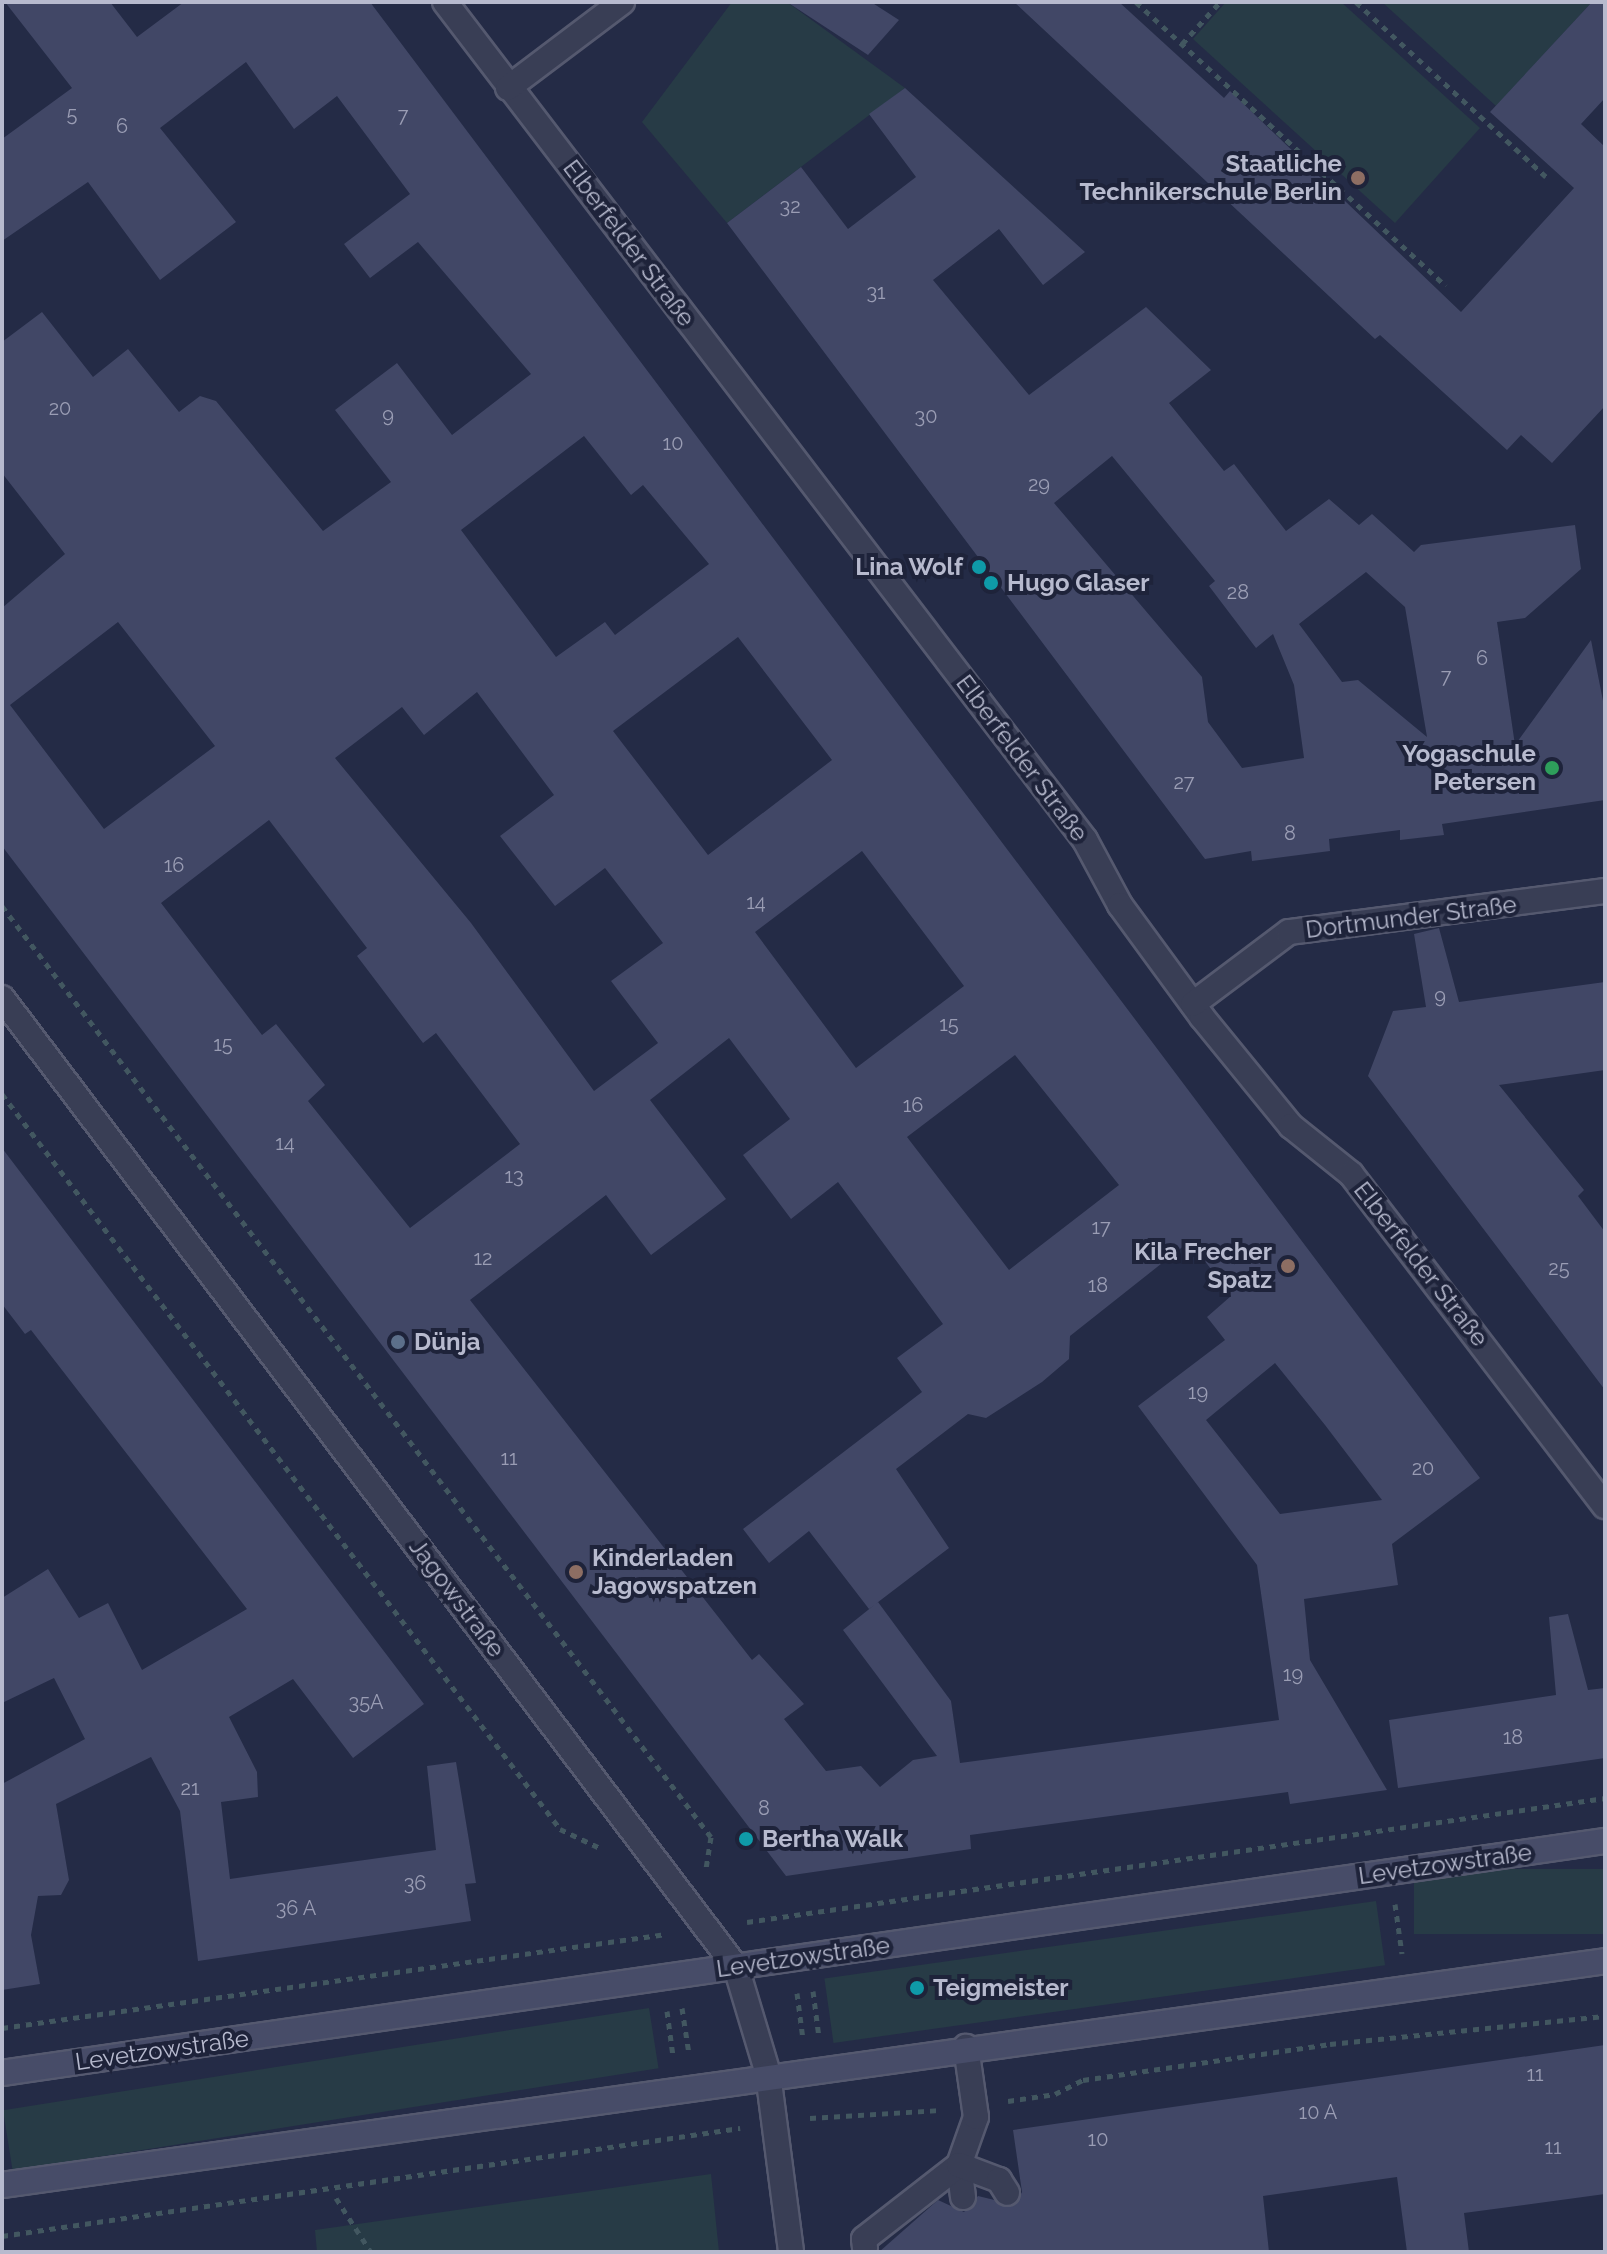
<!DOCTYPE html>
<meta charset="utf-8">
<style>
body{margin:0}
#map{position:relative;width:1607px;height:2254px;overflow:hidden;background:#242b46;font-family:Raleway,sans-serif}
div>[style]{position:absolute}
.green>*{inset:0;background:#273b46;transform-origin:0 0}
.building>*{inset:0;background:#414766}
.path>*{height:5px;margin-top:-2.5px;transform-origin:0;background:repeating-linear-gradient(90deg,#425760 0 6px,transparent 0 12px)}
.roads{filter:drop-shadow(2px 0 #55596f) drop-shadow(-2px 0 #55596f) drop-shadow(0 2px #55596f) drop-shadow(0 -2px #55596f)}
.lane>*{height:24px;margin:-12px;padding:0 12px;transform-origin:12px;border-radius:12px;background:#393e55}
.street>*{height:24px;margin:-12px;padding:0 12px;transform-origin:12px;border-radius:12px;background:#393e55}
.secondary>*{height:24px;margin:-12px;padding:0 12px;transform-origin:12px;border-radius:12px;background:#474c68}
.dots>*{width:22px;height:22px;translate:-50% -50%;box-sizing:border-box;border:4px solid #1e233a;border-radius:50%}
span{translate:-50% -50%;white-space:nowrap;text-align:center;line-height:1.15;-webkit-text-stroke:8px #1e233a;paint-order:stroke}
.number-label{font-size:20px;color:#9a9db4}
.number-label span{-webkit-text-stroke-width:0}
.poi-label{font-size:24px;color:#b7bace;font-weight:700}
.right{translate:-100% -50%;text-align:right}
.left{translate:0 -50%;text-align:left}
.street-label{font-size:24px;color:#b7bace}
.frame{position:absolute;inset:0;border:4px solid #b7bace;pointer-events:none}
</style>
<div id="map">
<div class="green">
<i style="clip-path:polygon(732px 2px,787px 2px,905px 88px,727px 223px,642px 122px)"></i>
<i style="clip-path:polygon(1226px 2px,1341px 2px,1480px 128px,1395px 223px,1193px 39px)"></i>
<i style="clip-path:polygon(1382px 2px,1592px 2px,1496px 106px)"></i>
<i style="left:1605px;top:1869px;width:65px;height:191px;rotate:90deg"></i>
<i style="left:1376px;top:1901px;width:65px;height:557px;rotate:82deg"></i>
<i style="left:649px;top:2008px;width:61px;height:654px;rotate:81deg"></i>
<i style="clip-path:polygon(711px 2174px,719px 2252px,317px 2252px,315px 2230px)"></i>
</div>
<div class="building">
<i style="clip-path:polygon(evenodd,5px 2px,110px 2px,137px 37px,184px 2px,370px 2px,1480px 1478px,1392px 1544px,1398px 1585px,1304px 1599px,1310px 1660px,1387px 1790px,1290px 1804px,1288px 1792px,970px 1835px,971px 1849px,786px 1876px,2px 846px,2px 608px,65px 554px,2px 473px,2px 342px,42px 312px,93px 377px,128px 349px,179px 412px,200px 396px,216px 401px,323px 531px,391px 482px,335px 410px,397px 363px,452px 435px,531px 374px,418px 242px,370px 278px,344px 244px,410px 194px,337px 96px,294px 129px,246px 62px,160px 128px,236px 222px,160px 280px,88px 182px,2px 241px,2px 139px,72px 88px,5px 2px,584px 436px,631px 495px,643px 485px,709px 564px,615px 635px,605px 622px,556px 657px,461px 530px,584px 436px,5px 2px,118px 622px,215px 746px,104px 829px,10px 705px,118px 622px,5px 2px,738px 637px,832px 760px,708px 855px,613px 731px,738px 637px,5px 2px,477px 692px,554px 795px,500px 836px,555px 906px,605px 868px,663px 943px,611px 981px,658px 1043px,594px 1091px,471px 923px,335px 758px,402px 707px,424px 735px,477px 692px,5px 2px,269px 820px,367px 948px,357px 956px,423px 1043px,436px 1033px,520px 1144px,410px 1228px,308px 1101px,325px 1085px,276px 1024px,262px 1035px,161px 903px,269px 820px,5px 2px,862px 851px,964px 986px,856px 1068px,755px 932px,862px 851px,5px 2px,729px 1038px,790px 1119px,743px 1155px,791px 1219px,838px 1182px,943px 1324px,897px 1358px,922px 1392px,743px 1529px,769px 1563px,809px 1531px,869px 1609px,949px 1548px,896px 1469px,968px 1414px,986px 1418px,1042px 1382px,1069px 1359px,1070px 1336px,1190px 1241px,1231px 1296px,1207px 1317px,1225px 1340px,1138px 1406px,1257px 1565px,1279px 1720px,960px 1763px,951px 1701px,878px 1602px,843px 1630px,937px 1756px,913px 1760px,880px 1787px,861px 1766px,826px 1771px,784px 1719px,804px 1704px,759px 1654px,752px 1660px,470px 1300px,606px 1195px,651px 1255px,726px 1199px,650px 1100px,729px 1038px,5px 2px,1015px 1055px,1119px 1185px,1009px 1270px,907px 1137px,1015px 1055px,5px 2px,1275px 1363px,1325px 1425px,1382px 1500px,1280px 1514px,1206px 1420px,1275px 1363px)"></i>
<i style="clip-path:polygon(787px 2px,871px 2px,899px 20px,868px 55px)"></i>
<i style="clip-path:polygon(1014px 2px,1119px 2px,1224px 98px,1230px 91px,1461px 312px,1574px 188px,1490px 112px,1592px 2px,1605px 2px,1605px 98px,1581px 124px,1605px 147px,1605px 406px,1552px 463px,1521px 435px,1507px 450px,1380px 335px,1375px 339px)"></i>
<i style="clip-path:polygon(evenodd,905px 88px,1085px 252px,1043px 285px,999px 229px,933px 280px,1029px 395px,1146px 307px,1211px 370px,1169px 403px,1224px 471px,1234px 464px,1286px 531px,1329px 499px,1359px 525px,1372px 514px,1414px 552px,1421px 545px,1575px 525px,1581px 569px,1525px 618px,1497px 622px,1515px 745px,1591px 640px,1605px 711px,1605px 800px,1442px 824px,1444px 835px,1400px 840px,1400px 830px,1329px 839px,1330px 851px,1252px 861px,1251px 851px,1205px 859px,727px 223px,801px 167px,848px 229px,916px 177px,869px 114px,905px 88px,1112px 456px,1215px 581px,1209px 586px,1256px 648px,1273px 634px,1294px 685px,1304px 758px,1242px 768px,1208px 722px,1202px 677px,1054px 503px,1112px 456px,905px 88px,1366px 572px,1405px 607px,1427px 737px,1358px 680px,1342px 682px,1299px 624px,1366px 572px)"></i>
<i style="clip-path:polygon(1439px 928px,1459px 1002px,1605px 982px,1605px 1070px,1499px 1085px,1584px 1190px,1578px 1196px,1605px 1232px,1605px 1390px,1368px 1076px,1393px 1011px,1426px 1007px,1414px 934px)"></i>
<i style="clip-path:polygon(2px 1148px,424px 1704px,353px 1758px,293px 1679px,229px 1717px,257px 1772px,258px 1797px,221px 1802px,230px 1879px,436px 1850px,427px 1766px,456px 1762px,476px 1883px,465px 1884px,471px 1921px,198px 1961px,180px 1811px,151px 1757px,56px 1804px,69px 1880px,61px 1895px,38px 1896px,31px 1935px,40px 1984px,2px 1990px,2px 1784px,85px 1739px,54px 1678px,2px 1703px,2px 1598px,48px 1569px,79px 1618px,108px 1603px,142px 1670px,247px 1609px,31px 1330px,25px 1334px,2px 1304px)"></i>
<i style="clip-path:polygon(1568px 1614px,1588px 1690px,1605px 1688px,1605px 1758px,1398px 1788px,1389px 1720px,1556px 1695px,1549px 1617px)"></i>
<i style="clip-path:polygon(1605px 2045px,1605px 2194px,1464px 2213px,1469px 2252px,1407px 2252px,1397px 2177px,1263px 2196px,1269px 2252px,879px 2252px,938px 2200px,964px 2212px,978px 2196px,1015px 2205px,1022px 2192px,1013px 2130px)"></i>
</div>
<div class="path">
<i style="left:1136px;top:2px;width:420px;rotate:42.5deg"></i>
<i style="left:1356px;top:2px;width:258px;rotate:42.6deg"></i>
<i style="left:1182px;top:44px;width:57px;rotate:-47.9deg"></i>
<i style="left:2px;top:906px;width:1170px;rotate:52.71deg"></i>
<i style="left:711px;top:1837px;width:33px;rotate:99deg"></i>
<i style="left:2px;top:1094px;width:923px;rotate:52.79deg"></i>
<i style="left:560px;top:1829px;width:44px;rotate:25.4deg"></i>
<i style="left:1395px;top:1904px;width:50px;rotate:82deg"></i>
<i style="left:747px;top:1922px;width:867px;rotate:-8.22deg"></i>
<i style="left:813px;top:1991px;width:46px;rotate:82.6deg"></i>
<i style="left:797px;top:1993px;width:46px;rotate:82.6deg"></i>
<i style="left:682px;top:2008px;width:47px;rotate:81.3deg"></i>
<i style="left:667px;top:2011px;width:45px;rotate:82.4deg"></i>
<i style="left:2px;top:2028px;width:671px;rotate:-8.06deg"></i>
<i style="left:1008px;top:2101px;width:48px;rotate:-8.5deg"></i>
<i style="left:1055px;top:2094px;width:31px;rotate:-27deg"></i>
<i style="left:1083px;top:2080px;width:250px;rotate:-8.3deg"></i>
<i style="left:1330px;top:2044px;width:276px;rotate:-5.8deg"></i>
<i style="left:810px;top:2118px;width:129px;rotate:-3.5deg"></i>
<i style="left:336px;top:2198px;width:64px;rotate:57.1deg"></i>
<i style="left:2px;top:2236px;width:746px;rotate:-8.33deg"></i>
</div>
<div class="roads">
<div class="lane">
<i style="left:963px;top:2197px;width:32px;rotate:-97deg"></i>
<i style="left:959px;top:2165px;width:51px;rotate:-70.5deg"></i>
<i style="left:976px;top:2117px;width:71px;rotate:-98.1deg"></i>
<i style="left:865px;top:2248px;width:9px;rotate:-96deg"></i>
<i style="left:864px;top:2239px;width:120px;rotate:-37.9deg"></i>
<i style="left:959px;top:2165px;width:43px;rotate:20.6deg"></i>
<i style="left:999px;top:2180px;width:15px;rotate:58deg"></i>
</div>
<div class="street">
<i style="left:445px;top:2px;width:1054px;rotate:52.63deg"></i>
<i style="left:1085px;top:840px;width:74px;rotate:61.7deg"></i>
<i style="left:1120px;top:905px;width:139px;rotate:53.8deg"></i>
<i style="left:1202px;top:1017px;width:141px;rotate:50.8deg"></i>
<i style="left:1291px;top:1126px;width:77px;rotate:38.7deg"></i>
<i style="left:1351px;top:1174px;width:418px;rotate:52.6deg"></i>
<i style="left:508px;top:88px;width:143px;rotate:-37deg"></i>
<i style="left:2px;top:998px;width:1216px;rotate:52.86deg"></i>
<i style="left:736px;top:1967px;width:112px;rotate:73.3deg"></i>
<i style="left:768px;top:2074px;width:179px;rotate:82.6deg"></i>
<i style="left:1193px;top:1004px;width:120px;rotate:-36.9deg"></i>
<i style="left:1289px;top:932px;width:319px;rotate:-7.4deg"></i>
</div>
<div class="secondary">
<i style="left:2px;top:2073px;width:1620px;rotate:-8.24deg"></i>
<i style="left:2px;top:2185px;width:1619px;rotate:-7.95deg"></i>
</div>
</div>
<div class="dots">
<i style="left:1358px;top:178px;background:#8d6e63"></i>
<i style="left:979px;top:567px;background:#0f9aa8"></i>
<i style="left:991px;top:583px;background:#0f9aa8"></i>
<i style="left:1552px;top:768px;background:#2e9e5b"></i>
<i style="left:1288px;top:1266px;background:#8d6e63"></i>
<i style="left:398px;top:1342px;background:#5c6f8a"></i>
<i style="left:576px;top:1572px;background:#8d6e63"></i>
<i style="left:746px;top:1839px;background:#0f9aa8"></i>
<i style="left:917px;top:1988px;background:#0f9aa8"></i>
</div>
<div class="number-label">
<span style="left:72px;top:114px">5</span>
<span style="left:403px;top:115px">7</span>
<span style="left:122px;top:126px">6</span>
<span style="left:790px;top:206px">32</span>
<span style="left:876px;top:292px">31</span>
<span style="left:60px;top:408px">20</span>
<span style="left:388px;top:415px">9</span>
<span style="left:926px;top:416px">30</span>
<span style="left:673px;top:443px">10</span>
<span style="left:1039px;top:484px">29</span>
<span style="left:1238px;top:592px">28</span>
<span style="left:1482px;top:658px">6</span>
<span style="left:1446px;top:676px">7</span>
<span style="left:1184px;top:782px">27</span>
<span style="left:1290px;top:833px">8</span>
<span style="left:174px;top:865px">16</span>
<span style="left:756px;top:902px">14</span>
<span style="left:1440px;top:996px">9</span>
<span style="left:949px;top:1024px">15</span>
<span style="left:223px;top:1044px">15</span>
<span style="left:913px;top:1105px">16</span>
<span style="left:285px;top:1143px">14</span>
<span style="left:514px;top:1176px">13</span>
<span style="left:1101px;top:1227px">17</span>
<span style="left:483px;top:1258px">12</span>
<span style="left:1559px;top:1268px">25</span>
<span style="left:1098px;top:1285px">18</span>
<span style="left:1198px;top:1392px">19</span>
<span style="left:509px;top:1458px">11</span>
<span style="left:1423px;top:1468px">20</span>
<span style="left:1293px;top:1674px">19</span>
<span style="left:366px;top:1702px">35A</span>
<span style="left:1513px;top:1737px">18</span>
<span style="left:190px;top:1788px">21</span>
<span style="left:764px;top:1808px">8</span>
<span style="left:415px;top:1883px">36</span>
<span style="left:296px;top:1908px">36 A</span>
<span style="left:1535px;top:2074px">11</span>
<span style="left:1318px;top:2112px">10 A</span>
<span style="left:1098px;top:2139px">10</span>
<span style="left:1553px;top:2147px">11</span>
</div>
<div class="poi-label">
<span class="right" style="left:1342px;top:178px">Staatliche<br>Technikerschule Berlin</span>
<span class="right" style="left:963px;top:567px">Lina Wolf</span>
<span class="left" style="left:1007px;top:583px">Hugo Glaser</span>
<span class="right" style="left:1536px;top:768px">Yogaschule<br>Petersen</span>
<span class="right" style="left:1272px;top:1266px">Kila Frecher<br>Spatz</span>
<span class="left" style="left:414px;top:1342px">Dünja</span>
<span class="left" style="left:592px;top:1572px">Kinderladen<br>Jagowspatzen</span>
<span class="left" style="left:762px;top:1839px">Bertha Walk</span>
<span class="left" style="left:933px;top:1988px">Teigmeister</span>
</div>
<div class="street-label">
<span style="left:629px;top:243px;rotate:53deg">Elberfelder Straße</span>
<span style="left:1022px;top:758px;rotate:53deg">Elberfelder Straße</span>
<span style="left:1411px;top:917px;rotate:-7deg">Dortmunder Straße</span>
<span style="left:1421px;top:1264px;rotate:52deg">Elberfelder Straße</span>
<span style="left:457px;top:1598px;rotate:53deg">Jagowstraße</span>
<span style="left:1445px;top:1864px;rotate:-8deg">Levetzowstraße</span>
<span style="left:803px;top:1957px;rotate:-8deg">Levetzowstraße</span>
<span style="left:162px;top:2050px;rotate:-8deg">Levetzowstraße</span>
</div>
<div class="frame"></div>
</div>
